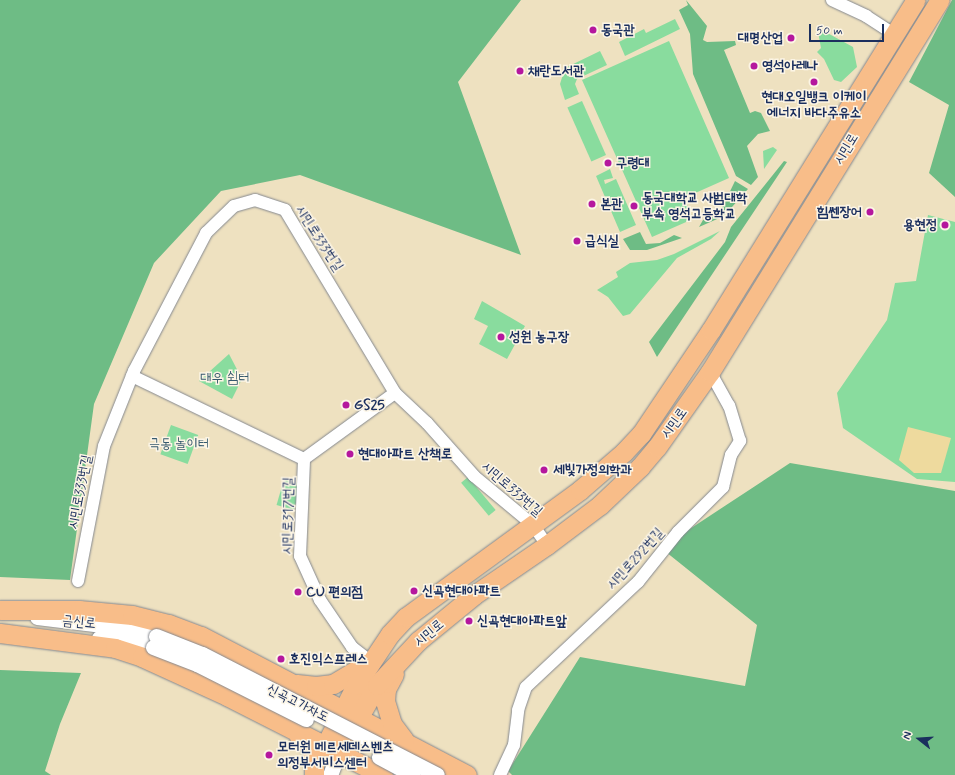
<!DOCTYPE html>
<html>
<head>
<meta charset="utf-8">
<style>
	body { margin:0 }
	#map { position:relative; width:955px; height:775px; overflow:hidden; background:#eee1c0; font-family:Mynerve,"Poor Story",sans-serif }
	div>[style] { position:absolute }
	.green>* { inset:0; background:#89dc9e; transform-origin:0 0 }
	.forest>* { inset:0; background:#6ebc85 }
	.sand>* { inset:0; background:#eeda9e }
	.roads { filter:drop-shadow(0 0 1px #84888f) drop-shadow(0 0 1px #84888f) }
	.minor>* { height:12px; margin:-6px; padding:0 6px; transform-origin:6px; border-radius:6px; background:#fff }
	.tertiary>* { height:15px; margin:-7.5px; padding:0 7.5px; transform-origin:7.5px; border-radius:7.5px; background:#fff }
	.primary>* { height:19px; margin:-9.5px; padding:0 9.5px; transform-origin:9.5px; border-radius:9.5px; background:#f8bd89 }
	.bridges { filter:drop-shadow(0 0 1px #84888f) drop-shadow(0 0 1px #84888f) }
	.tertiary-bridge>* { height:15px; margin:-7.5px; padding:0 7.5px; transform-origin:7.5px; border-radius:7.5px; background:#fff }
	.dots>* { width:11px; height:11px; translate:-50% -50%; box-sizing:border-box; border:2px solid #fcf5e5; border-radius:50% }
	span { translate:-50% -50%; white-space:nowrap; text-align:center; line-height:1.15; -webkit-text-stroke:3px #fcf5e5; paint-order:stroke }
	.poi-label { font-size:14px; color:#1b2f5e; font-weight:700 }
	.left { translate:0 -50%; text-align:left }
	.right { translate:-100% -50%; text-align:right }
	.street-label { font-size:14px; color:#1b2f5e }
	.park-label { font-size:14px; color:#365a6e }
	.north { position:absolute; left:899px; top:719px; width:40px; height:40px; -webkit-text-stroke:3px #fcf5e5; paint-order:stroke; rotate:287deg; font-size:11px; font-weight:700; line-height:16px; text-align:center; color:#1b2f5e }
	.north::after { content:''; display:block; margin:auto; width:14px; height:18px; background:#1b2f5e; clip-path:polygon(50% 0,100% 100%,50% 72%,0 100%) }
	.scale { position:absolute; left:809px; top:24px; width:75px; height:18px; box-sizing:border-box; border:2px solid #1b2f5e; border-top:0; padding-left:5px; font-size:12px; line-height:14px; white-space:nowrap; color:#1b2f5e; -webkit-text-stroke:3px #fcf5e5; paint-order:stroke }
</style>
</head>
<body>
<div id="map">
	<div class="green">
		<i style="clip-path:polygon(675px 19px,680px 29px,625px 56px,619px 42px,644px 29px,646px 33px)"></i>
		<i style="clip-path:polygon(820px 29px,853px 47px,857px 67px,841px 82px,834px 80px,824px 59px,817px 52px,821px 48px,818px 32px)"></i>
		<i style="clip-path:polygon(669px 41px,729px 178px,684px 198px,693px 219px,652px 237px,582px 80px)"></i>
		<i style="clip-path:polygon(600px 51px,607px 65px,577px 79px,575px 84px,579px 94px,565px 100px,560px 84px,565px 68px)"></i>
		<i style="left:582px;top:101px;width:59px;height:16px;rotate:66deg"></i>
		<i style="clip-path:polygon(773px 147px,777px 150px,764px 169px,763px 151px)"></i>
		<i style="clip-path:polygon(610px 169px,613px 178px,604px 180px,605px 184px,616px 179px,636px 225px,620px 232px,596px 176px)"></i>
		<i style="clip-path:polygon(928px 215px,955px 222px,955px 482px,917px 479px,843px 428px,837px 393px,887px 320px,895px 283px,916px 281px)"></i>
		<i style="clip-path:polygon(720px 231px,711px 239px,677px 258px,630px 314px,623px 316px,608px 297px,597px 290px,618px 277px,616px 272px,630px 263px,657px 260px,674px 254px)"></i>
		<i style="clip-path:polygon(482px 301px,525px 326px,507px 359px,479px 344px,488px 326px,474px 319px)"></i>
		<i style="clip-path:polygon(229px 354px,242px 379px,232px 399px,199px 381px)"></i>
		<i style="left:171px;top:425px;width:29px;height:31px;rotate:20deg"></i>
		<i style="left:468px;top:477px;width:43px;height:9px;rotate:50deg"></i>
		<i style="left:284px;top:479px;width:18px;height:27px;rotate:16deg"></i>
	</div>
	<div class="forest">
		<i style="clip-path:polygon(0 0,521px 0,458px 82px,521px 255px,300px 175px,221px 191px,154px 263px,94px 404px,70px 580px,0 577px)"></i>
		<i style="clip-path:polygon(686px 0,707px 26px,703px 40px,707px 42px,735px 41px,736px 45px,724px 50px,750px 113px,755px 111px,761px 113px,770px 131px,758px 134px,747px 146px,758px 177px,751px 185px,736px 176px,693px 74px,690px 34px,679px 10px,688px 5px)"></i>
		<i style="clip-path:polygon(952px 0,955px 0,955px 197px,929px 173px,949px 105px,909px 82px)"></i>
		<i style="clip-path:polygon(784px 161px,787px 162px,657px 357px,649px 342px,725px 242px,731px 227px)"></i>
		<i style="clip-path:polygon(735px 181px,748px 189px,724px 216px,699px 227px,703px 220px,721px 210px)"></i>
		<i style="clip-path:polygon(640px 232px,646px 244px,660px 243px,674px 235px,682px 238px,647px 250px,630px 250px,623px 239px)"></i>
		<i style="clip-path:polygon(790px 463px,955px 491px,955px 775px,512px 775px,508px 771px,580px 657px,745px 686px,757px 625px,661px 548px)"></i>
		<i style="clip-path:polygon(0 670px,81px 673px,60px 724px,45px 771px,51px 775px,0 775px)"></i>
	</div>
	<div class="sand">
		<i style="clip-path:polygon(908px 427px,951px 438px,941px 473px,914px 473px,899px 460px)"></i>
	</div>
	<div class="roads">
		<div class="minor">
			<i style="left:832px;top:0;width:38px;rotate:25deg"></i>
			<i style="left:866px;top:16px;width:33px;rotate:33deg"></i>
			<i style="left:132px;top:376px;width:191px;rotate:25.8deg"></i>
			<i style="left:78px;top:581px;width:137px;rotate:-79.1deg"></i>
			<i style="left:104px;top:446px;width:81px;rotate:-68.2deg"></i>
			<i style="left:134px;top:371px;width:156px;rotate:-62.4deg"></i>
			<i style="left:206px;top:233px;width:39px;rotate:-44deg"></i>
			<i style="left:234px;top:206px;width:22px;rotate:-16deg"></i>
			<i style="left:255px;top:200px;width:32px;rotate:18deg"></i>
			<i style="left:285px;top:210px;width:214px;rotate:59deg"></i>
			<i style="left:395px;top:393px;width:44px;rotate:43.2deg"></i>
			<i style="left:427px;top:423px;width:71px;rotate:48.4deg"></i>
			<i style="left:474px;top:476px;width:77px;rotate:39.7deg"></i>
			<i style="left:533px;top:525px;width:24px;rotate:55deg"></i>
			<i style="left:371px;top:662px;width:24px;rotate:-142deg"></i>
			<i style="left:352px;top:647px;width:57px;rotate:-124.2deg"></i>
			<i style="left:320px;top:600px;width:48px;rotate:-114.4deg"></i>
			<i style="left:300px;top:556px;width:97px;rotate:-87.6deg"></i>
			<i style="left:304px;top:459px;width:112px;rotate:-36deg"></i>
			<i style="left:500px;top:775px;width:33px;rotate:-65deg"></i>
			<i style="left:514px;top:745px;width:35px;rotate:-83deg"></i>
			<i style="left:518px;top:710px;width:24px;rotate:-71deg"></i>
			<i style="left:526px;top:687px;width:154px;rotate:-43.2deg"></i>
			<i style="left:638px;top:582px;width:64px;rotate:-51.3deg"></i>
			<i style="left:678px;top:532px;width:64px;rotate:-45deg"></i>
			<i style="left:723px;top:487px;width:33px;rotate:-76deg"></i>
			<i style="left:731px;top:455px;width:17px;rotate:-57deg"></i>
			<i style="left:740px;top:441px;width:37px;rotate:-107deg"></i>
			<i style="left:729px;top:406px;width:39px;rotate:-119deg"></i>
		</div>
		<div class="tertiary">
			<i style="left:37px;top:617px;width:74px;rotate:7deg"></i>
			<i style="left:110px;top:626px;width:47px;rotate:12.3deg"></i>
			<i style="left:99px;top:638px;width:28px;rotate:4deg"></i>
			<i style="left:127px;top:640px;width:27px;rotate:15deg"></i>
			<i style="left:330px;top:775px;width:25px;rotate:-69deg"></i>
		</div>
		<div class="primary">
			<i style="left:0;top:610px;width:79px"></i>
			<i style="left:79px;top:610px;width:53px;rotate:5.4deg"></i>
			<i style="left:132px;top:615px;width:38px;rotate:14deg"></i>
			<i style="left:169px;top:624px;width:34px;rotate:21deg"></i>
			<i style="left:201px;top:636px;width:300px;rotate:27.6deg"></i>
			<i style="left:0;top:633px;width:116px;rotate:7.4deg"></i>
			<i style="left:115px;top:648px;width:28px;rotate:18deg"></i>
			<i style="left:142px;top:657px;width:94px;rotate:24.6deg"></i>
			<i style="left:227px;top:696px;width:175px;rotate:26.9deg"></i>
			<i style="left:394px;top:674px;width:17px;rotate:118deg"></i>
			<i style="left:386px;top:689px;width:12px;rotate:95deg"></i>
			<i style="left:385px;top:701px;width:24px;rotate:73deg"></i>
			<i style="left:392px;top:724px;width:20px;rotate:53deg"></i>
			<i style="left:297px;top:684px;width:19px;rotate:6deg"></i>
			<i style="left:316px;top:686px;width:17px;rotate:-7deg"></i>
			<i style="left:333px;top:684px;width:39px;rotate:-31deg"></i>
			<i style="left:299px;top:737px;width:10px;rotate:37deg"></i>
			<i style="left:307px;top:743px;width:14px;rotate:60deg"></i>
			<i style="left:314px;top:755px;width:20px;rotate:90deg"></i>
			<i style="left:325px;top:746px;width:68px;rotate:-63.1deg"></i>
			<i style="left:356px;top:685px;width:61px;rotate:-56.3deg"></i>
			<i style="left:390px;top:634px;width:23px;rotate:-47deg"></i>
			<i style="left:406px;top:617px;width:215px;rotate:-36.1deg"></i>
			<i style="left:580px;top:490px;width:58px;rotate:-40.8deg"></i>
			<i style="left:624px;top:452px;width:25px;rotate:-47deg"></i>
			<i style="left:641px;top:434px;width:125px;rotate:-56.1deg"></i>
			<i style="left:711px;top:330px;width:388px;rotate:-58.2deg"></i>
			<i style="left:339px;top:752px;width:77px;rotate:-60.4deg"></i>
			<i style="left:377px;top:685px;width:60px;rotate:-47deg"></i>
			<i style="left:418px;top:641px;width:72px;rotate:-39.4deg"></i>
			<i style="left:474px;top:595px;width:88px;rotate:-34.4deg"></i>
			<i style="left:547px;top:545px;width:66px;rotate:-37deg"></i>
			<i style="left:600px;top:505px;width:55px;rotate:-43.5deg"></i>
			<i style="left:640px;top:467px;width:26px;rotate:-50deg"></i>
			<i style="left:657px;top:447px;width:92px;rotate:-54.8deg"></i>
			<i style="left:710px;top:372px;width:437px;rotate:-58.3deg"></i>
		</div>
	</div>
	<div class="bridges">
		<div class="tertiary-bridge">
			<i style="left:156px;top:636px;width:49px;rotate:21.4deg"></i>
			<i style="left:202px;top:654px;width:264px;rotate:27.2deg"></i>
			<i style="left:153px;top:647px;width:47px;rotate:21.1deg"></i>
			<i style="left:197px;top:664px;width:122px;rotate:26.8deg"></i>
			<i style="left:379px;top:757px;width:38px;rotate:28deg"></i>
		</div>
	</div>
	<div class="dots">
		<i style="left:593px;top:30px;background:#b5179e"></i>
		<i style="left:791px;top:38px;background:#b5179e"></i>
		<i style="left:754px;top:66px;background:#b5179e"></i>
		<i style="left:520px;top:71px;background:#b5179e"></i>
		<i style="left:814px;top:82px;background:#b5179e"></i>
		<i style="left:608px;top:163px;background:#b5179e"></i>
		<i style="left:592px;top:204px;background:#b5179e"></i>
		<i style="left:634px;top:206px;background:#b5179e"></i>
		<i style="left:870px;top:212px;background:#b5179e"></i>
		<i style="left:945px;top:225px;background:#b5179e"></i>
		<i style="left:577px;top:241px;background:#b5179e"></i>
		<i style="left:501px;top:337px;background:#b5179e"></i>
		<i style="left:346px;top:405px;background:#b5179e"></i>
		<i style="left:350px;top:454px;background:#b5179e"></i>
		<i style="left:544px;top:470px;background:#b5179e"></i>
		<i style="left:414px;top:591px;background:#b5179e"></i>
		<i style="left:298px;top:592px;background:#b5179e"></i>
		<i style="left:469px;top:621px;background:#b5179e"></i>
		<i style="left:281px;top:659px;background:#b5179e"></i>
		<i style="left:269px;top:755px;background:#b5179e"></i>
	</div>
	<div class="poi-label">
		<span class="left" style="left:601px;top:30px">동국관</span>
		<span class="right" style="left:783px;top:38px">대명산업</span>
		<span class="left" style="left:762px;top:66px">영석아레나</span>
		<span class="left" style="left:528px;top:71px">채란도서관</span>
		<span style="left:814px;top:105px">현대오일뱅크 이케이<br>에너지 바다주유소</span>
		<span class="left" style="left:616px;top:163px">구령대</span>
		<span class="left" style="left:642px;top:206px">동국대학교 사범대학<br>부속 영석고등학교</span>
		<span class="left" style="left:600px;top:204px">본관</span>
		<span class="right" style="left:862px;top:212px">힘쎈장어</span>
		<span class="right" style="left:937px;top:225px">용현정</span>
		<span class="left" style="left:585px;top:241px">급식실</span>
		<span class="left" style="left:509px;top:337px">성원 농구장</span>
		<span class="left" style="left:354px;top:405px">GS25</span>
		<span class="left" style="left:358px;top:454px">현대아파트 산책로</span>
		<span class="left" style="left:553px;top:470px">세빛가정의학과</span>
		<span class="left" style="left:422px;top:591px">신곡현대아파트</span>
		<span class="left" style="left:306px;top:592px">CU 편의점</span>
		<span class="left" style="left:477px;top:621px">신곡현대아파트앞</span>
		<span class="left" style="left:289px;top:659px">호진익스프레스</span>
		<span class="left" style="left:277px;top:755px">모터원 메르세데스벤츠<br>의정부서비스센터</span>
	</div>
	<div class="street-label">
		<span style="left:846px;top:149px;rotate:-59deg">시민로</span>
		<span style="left:319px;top:238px;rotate:57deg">시민로333번길</span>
		<span style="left:674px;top:423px;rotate:-54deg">시민로</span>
		<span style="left:512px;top:489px;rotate:41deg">시민로333번길</span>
		<span style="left:80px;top:492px;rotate:-79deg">시민로333번길</span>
		<span style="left:288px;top:516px;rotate:-89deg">시민로317번길</span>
		<span style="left:635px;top:559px;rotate:-48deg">시민로292번길</span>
		<span style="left:79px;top:622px;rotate:6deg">금신로</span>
		<span style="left:429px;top:633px;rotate:-40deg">시민로</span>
		<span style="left:298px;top:703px;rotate:27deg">신곡고가차도</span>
	</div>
	<div class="park-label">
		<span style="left:225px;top:378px">대우 쉼터</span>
		<span style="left:179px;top:444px">극동 놀이터</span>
	</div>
	<div class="north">N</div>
	<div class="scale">50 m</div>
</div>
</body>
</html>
